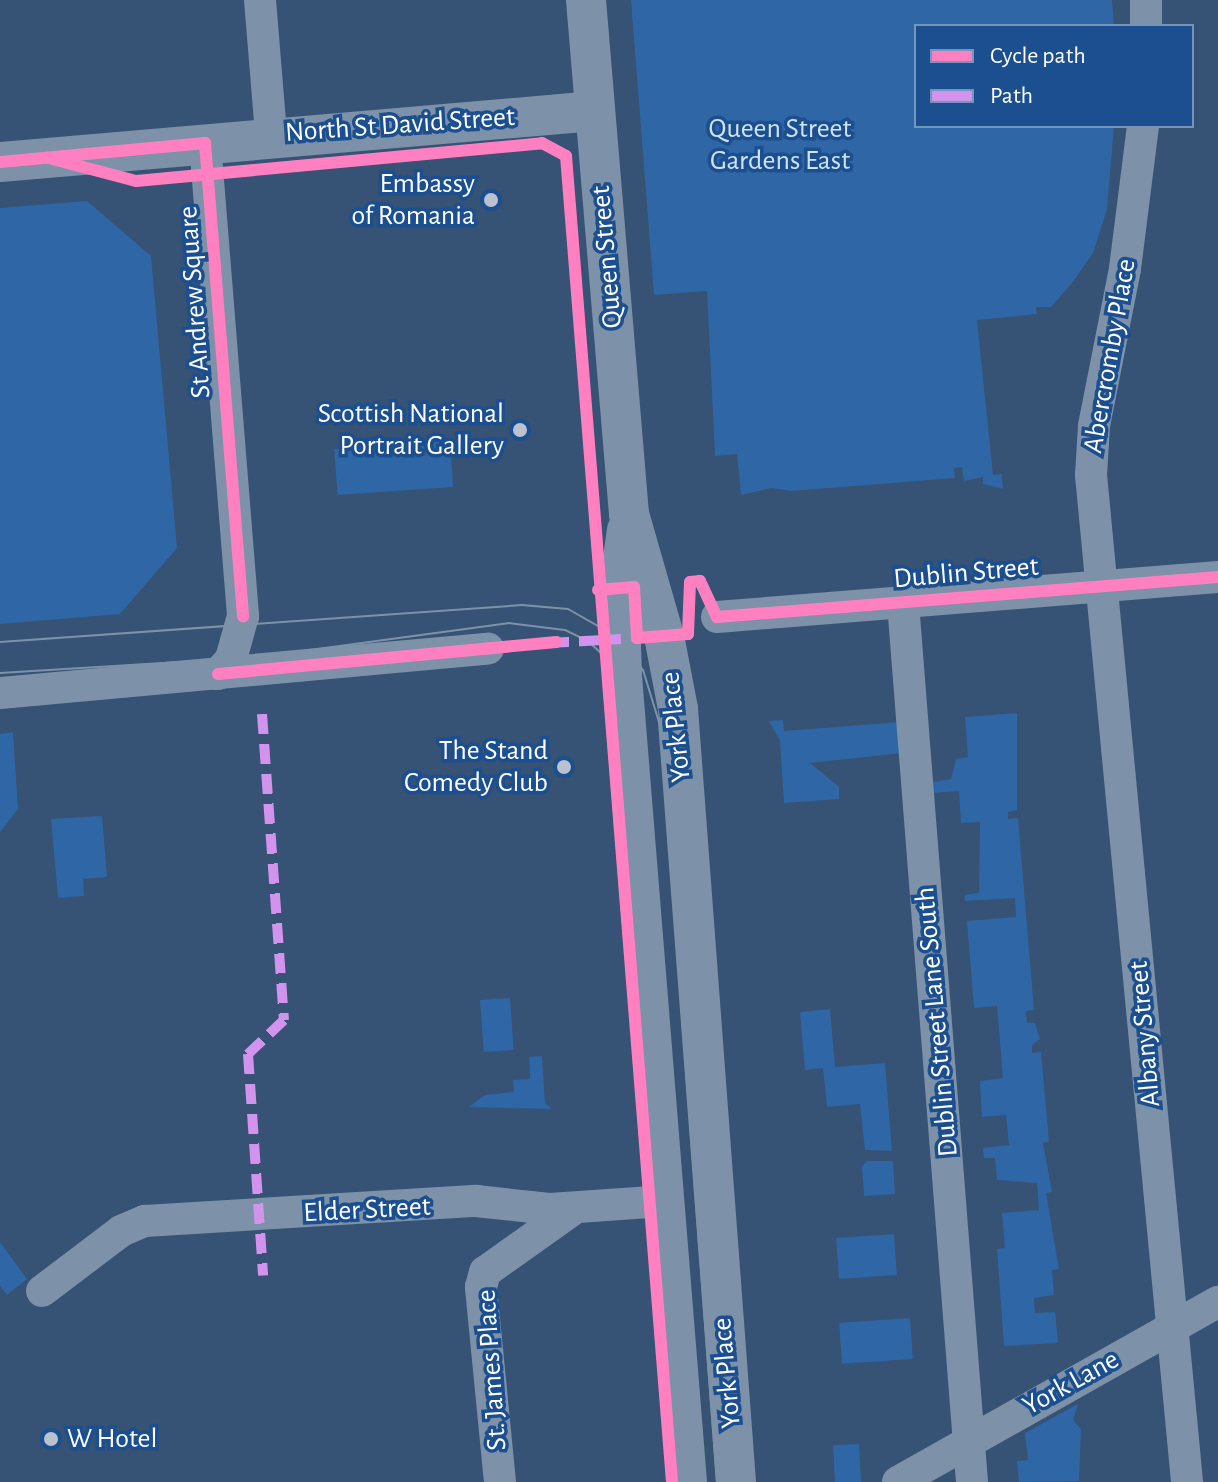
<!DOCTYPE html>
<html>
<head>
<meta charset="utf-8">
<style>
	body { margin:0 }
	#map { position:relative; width:1218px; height:1482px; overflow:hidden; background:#365274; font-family:"Alegreya Sans",sans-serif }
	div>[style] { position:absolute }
	.green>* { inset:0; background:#2f66a5; transform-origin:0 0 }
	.minor>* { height:32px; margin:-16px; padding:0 16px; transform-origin:16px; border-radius:16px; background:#7d92a8 }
	.tertiary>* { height:40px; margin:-20px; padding:0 20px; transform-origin:20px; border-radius:20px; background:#7d92a8 }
	.tram>* { height:2px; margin:-1px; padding:0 1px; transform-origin:1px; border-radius:1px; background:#7e92a7 }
	.quiet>* { height:10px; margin-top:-5px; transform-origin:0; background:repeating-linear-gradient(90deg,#d193ec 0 20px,transparent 0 30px) }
	.cycleway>* { height:12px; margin:-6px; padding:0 6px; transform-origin:6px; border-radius:6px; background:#ff80c0 }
	.dots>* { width:22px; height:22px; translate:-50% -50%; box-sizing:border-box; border:4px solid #1b4f8f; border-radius:50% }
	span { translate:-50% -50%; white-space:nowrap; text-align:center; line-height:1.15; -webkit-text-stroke:7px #1b4f8f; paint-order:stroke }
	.street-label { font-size:28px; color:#fff }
	.park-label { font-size:28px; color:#cfe3fa }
	.poi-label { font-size:28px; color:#fff }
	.right { translate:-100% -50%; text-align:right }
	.left { translate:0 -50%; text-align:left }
	.legend { position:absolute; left:914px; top:24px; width:280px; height:104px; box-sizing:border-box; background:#1b4f8f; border:2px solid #7695bc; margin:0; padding:10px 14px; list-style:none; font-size:24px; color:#fff }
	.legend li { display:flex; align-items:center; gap:16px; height:40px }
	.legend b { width:40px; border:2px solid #7695bc }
</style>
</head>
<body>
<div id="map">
	<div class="green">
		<i style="clip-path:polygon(631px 0,1112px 0,1114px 26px,916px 26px,916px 126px,1114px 126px,1107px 209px,1093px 253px,1072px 283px,1051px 307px,1036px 307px,1037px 314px,977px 320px,993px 475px,1002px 474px,1003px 489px,983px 484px,983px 477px,964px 481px,962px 467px,954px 468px,955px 478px,791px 491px,771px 488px,741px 495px,737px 454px,715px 456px,707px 291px,654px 295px)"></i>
		<i style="clip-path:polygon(87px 201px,151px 256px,177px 548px,120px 614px,0 624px,0 208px)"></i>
		<i style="left:450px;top:441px;width:46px;height:116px;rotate:86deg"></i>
		<i style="clip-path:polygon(1017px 713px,1017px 810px,1008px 812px,1008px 819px,1018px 818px,1034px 1010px,1026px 1011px,1027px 1023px,1035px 1023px,1040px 1039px,1032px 1045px,1032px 1053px,1041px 1052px,1049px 1142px,1043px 1143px,1052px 1192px,1046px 1193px,1059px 1269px,1052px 1270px,1054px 1295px,1034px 1298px,1035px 1313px,1055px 1312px,1058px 1343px,1004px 1346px,997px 1249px,1005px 1248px,1002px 1213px,1039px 1210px,1037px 1183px,997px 1180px,995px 1158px,984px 1158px,983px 1148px,1009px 1145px,1006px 1115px,982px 1117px,980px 1081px,1003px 1078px,997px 1006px,974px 1008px,967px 921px,1016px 917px,1015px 898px,965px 901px,965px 895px,979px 893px,980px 822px,961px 823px,959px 791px,933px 793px,932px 782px,951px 779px,956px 759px,968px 757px,965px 717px)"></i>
		<i style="clip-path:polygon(783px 720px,784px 731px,900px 722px,902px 753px,810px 763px,839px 787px,839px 799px,784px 803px,780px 741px,769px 721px)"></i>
		<i style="clip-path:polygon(13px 732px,18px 809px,0 832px,0 734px)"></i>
		<i style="clip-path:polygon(102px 816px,107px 877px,83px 879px,84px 896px,58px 898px,51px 819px)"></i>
		<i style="left:510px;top:998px;width:52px;height:30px;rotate:86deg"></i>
		<i style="clip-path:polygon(830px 1009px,835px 1067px,885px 1063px,892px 1151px,865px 1150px,860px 1104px,827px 1107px,823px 1068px,805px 1070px,800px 1012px)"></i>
		<i style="clip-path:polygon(542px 1056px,545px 1103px,552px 1109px,469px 1107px,485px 1095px,514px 1092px,513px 1080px,530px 1079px,529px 1057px)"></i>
		<i style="clip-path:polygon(867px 1161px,893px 1161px,895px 1194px,864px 1196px,862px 1166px)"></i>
		<i style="left:894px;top:1234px;width:41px;height:58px;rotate:86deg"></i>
		<i style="clip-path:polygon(0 1242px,27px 1279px,7px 1295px,0 1286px)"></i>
		<i style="left:910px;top:1318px;width:41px;height:71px;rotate:86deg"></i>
		<i style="clip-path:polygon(1078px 1404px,1073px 1420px,1081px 1429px,1079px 1481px,1019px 1482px,1017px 1461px,1028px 1460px,1025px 1433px)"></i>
		<i style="left:859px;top:1444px;width:38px;height:26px;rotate:87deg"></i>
	</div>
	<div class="minor">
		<i style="left:260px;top:0;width:135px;rotate:85.3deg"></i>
		<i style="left:1146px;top:0;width:26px;rotate:90deg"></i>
		<i style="left:1143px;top:126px;width:144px;rotate:97.2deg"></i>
		<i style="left:1125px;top:269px;width:160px;rotate:101.2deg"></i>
		<i style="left:1094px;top:426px;width:49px;rotate:93.5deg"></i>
		<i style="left:1091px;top:475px;width:1012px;rotate:84.55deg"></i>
		<i style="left:205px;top:143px;width:475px;rotate:85.4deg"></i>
		<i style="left:243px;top:616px;width:45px;rotate:105.6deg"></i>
		<i style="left:231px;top:659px;width:20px;rotate:131deg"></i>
		<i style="left:903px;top:603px;width:882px;rotate:85.51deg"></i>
		<i style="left:717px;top:617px;width:503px;rotate:-4.56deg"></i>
		<i style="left:0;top:693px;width:490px;rotate:-5.2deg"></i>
		<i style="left:42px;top:1291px;width:99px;rotate:-37.2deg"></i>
		<i style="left:121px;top:1231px;width:26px;rotate:-23deg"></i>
		<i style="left:145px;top:1221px;width:332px;rotate:-3.5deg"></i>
		<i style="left:476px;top:1201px;width:74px;rotate:6.2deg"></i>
		<i style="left:550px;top:1209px;width:113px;rotate:-4deg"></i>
		<i style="left:500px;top:1482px;width:196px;rotate:-95.6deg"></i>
		<i style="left:481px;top:1287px;width:16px;rotate:-75deg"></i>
		<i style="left:485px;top:1272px;width:110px;rotate:-35.4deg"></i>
		<i style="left:898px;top:1482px;width:367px;rotate:-29.4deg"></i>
	</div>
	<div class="tertiary">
		<i style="left:586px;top:0;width:516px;rotate:85.22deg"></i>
		<i style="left:629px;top:514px;width:127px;rotate:74deg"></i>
		<i style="left:664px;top:636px;width:74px;rotate:79.1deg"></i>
		<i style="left:678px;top:709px;width:775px;rotate:85.71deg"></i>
		<i style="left:0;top:162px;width:597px;rotate:-4.9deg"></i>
		<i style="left:627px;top:530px;width:59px;rotate:97.9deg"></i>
		<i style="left:619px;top:588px;width:88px;rotate:88deg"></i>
		<i style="left:622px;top:676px;width:809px;rotate:85.39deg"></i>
	</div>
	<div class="tram">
		<i style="left:0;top:642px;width:523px;rotate:-4.05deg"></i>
		<i style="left:522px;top:605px;width:46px;rotate:5deg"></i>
		<i style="left:568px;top:609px;width:61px;rotate:29.5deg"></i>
		<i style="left:621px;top:639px;width:38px;rotate:55deg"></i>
		<i style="left:643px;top:670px;width:54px;rotate:72.9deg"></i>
		<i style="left:659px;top:722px;width:762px;rotate:85.64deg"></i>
		<i style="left:0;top:673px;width:258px;rotate:-3.5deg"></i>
		<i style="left:258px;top:657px;width:252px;rotate:-7.7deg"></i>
		<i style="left:508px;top:623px;width:57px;rotate:7deg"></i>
		<i style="left:565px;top:630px;width:25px;rotate:26deg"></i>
		<i style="left:588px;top:641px;width:34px;rotate:43deg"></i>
		<i style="left:613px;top:664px;width:50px;rotate:58.8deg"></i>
		<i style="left:639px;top:707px;width:38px;rotate:81deg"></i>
		<i style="left:645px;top:745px;width:739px;rotate:85.65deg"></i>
	</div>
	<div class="quiet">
		<i style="left:549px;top:643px;width:72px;rotate:-3.2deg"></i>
		<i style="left:262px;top:714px;width:307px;rotate:85.9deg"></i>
		<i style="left:284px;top:1020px;width:50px;rotate:136.6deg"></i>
		<i style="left:248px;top:1054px;width:222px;rotate:86.1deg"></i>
	</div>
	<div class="cycleway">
		<i style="left:205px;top:143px;width:475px;rotate:85.4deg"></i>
		<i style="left:49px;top:158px;width:90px;rotate:14.8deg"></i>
		<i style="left:136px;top:181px;width:408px;rotate:-5.3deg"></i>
		<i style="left:542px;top:143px;width:27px;rotate:28deg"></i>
		<i style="left:566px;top:156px;width:1330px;rotate:85.43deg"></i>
		<i style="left:0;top:162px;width:206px;rotate:-5.3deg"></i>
		<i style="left:598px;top:590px;width:36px;rotate:-5deg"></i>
		<i style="left:634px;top:587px;width:51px;rotate:86.6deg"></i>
		<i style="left:637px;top:638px;width:51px;rotate:-4.5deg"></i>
		<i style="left:688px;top:634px;width:52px;rotate:-87.8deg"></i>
		<i style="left:690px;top:582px;width:10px;rotate:-6deg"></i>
		<i style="left:700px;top:581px;width:40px;rotate:65deg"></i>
		<i style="left:717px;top:617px;width:503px;rotate:-4.56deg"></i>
		<i style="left:218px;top:674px;width:340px;rotate:-5.4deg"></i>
	</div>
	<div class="dots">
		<i style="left:491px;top:200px;background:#b9c2ce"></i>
		<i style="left:520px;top:430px;background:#b9c2ce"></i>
		<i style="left:564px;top:767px;background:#b9c2ce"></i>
		<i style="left:51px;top:1439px;background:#b9c2ce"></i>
	</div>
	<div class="street-label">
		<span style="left:400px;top:125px;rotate:-4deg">North St David Street</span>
		<span style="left:607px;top:257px;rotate:-95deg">Queen Street</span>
		<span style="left:195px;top:302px;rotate:-94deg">St Andrew Square</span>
		<span style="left:1110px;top:356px;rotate:-80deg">Abercromby Place</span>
		<span style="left:966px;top:573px;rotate:-5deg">Dublin Street</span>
		<span style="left:676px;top:727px;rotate:-96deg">York Place</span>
		<span style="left:937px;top:1022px;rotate:-95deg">Dublin Street Lane South</span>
		<span style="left:1145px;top:1034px;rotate:-95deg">Albany Street</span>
		<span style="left:367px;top:1210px;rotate:-3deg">Elder Street</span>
		<span style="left:492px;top:1370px;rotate:-94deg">St. James Place</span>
		<span style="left:727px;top:1373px;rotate:-95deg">York Place</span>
		<span style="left:1071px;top:1383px;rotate:-29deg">York Lane</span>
	</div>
	<div class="park-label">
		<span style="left:780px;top:145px">Queen Street<br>Gardens East</span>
	</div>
	<div class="poi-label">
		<span class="right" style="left:475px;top:200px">Embassy<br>of Romania</span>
		<span class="right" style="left:504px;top:430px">Scottish National<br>Portrait Gallery</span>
		<span class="right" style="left:548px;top:767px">The Stand<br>Comedy Club</span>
		<span class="left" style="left:67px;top:1439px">W Hotel</span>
	</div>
	<ul class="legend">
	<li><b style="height:10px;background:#ff80c0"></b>Cycle path</li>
	<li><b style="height:10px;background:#d193ec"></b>Path</li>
	</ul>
</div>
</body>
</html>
